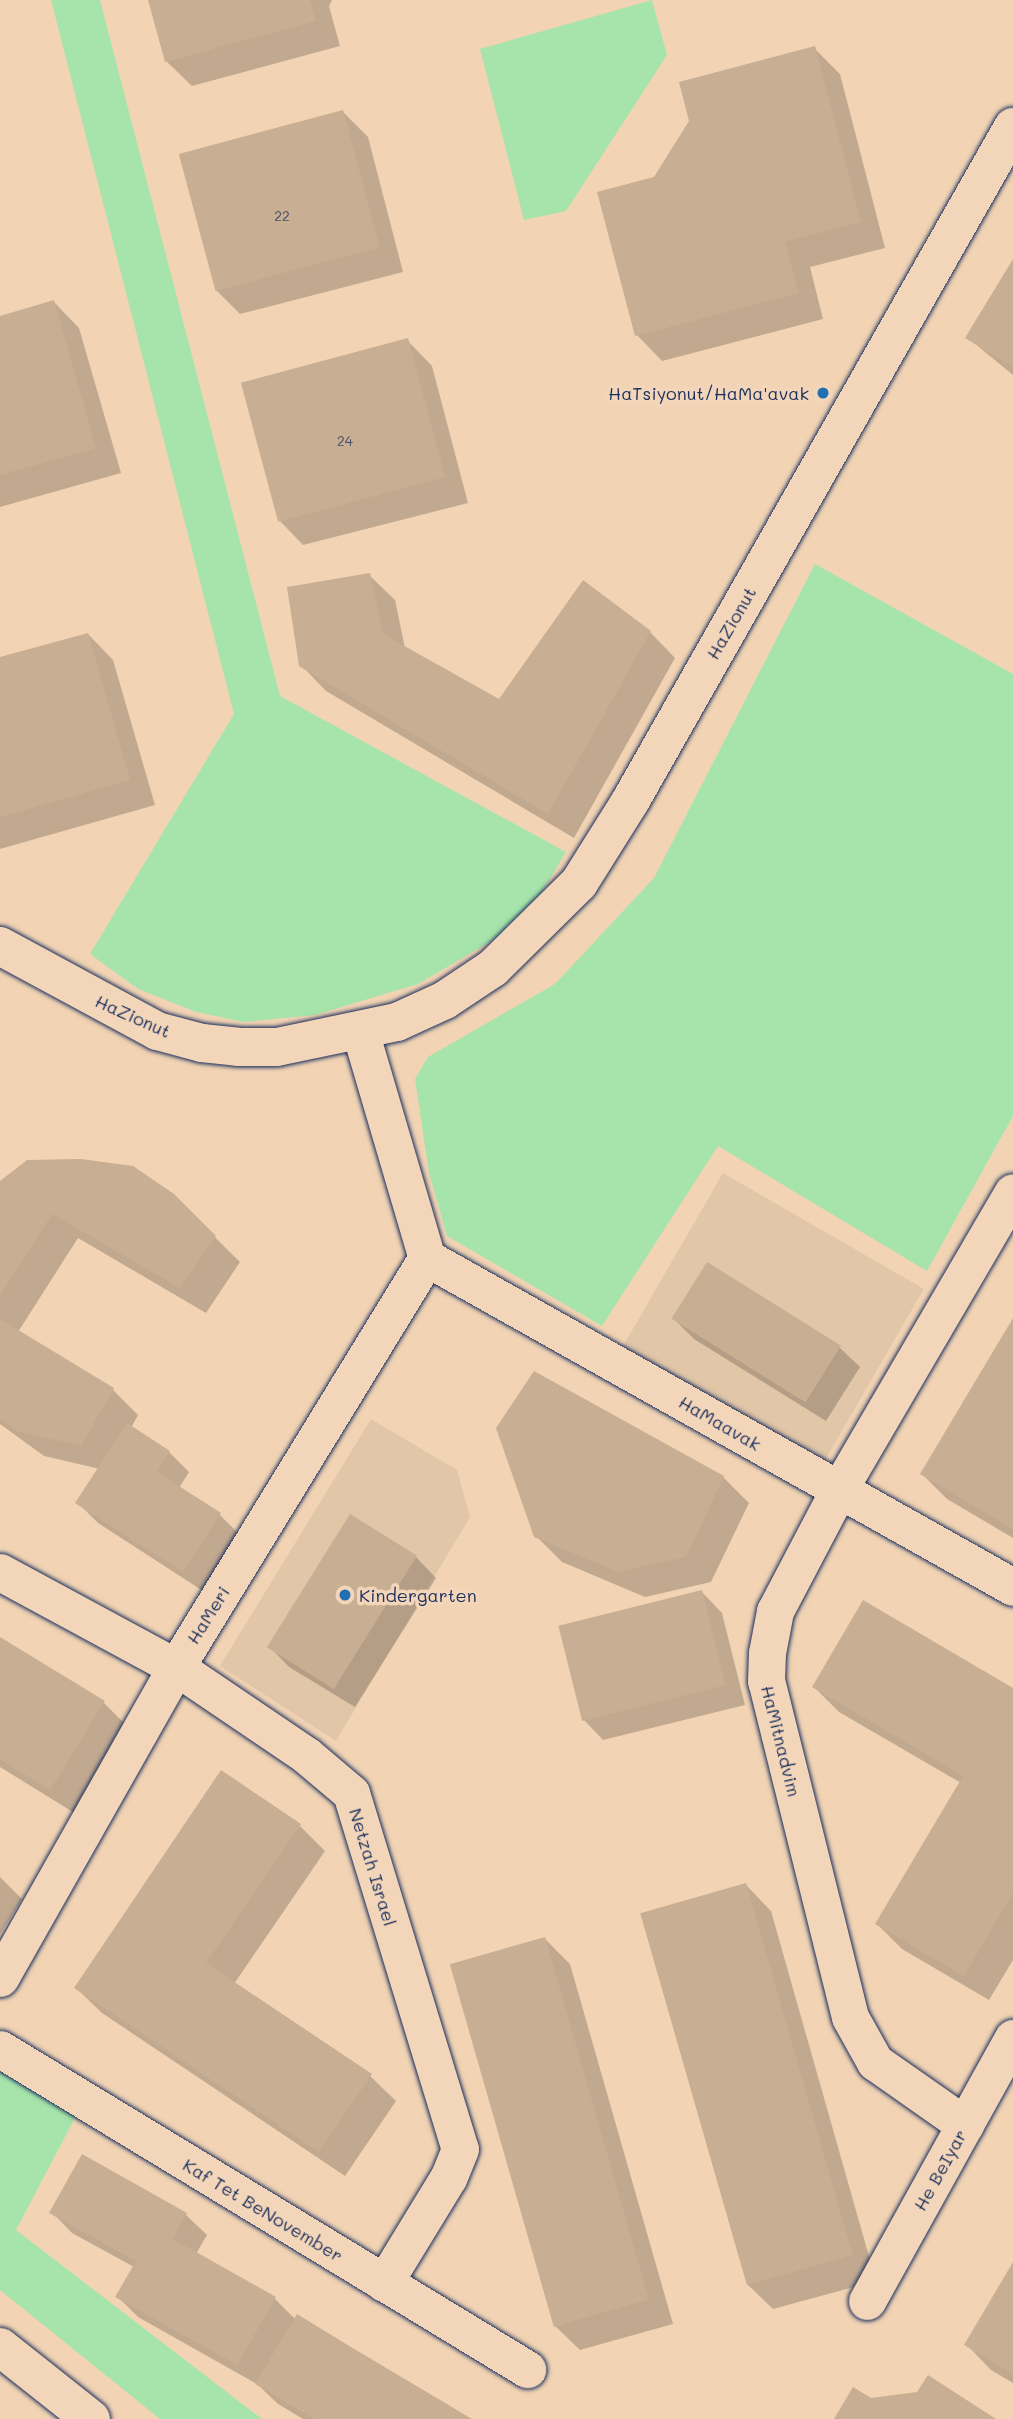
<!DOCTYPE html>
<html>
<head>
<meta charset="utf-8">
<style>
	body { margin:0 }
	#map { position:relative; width:1013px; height:2419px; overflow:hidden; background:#f2d4b4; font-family:Mali,sans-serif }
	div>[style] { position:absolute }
	.built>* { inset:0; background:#e1c6a8; transform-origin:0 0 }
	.green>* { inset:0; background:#a7e4ab }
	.shadow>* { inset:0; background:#0003 }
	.building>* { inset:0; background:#c8ae92; transform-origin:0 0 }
	.roads { filter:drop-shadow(0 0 2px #1b2f5e) drop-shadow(0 0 2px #1b2f5e) }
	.street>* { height:37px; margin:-18.5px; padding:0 18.5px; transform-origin:18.5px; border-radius:18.5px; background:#f3d6b9 }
	.secondary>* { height:38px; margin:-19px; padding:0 19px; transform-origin:19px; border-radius:19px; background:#f3d6b9 }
	.dots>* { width:19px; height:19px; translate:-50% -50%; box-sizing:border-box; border:4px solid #f3d6b9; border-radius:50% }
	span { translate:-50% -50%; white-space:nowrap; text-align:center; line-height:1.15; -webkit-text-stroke:7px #f3d6b9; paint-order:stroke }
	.number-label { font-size:14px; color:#464f6b }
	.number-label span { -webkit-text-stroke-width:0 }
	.poi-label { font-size:18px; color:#1b2f5e }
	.right { translate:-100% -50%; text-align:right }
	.left { translate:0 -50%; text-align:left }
	.street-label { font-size:18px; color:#1b2f5e }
</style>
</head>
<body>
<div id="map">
	<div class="built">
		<i style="left:723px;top:1173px;width:232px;height:201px;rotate:30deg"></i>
		<i style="clip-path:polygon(371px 1419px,457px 1470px,470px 1517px,336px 1741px,220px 1666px)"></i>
	</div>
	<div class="green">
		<i style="clip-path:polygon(51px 0,100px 0,280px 696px,566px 852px,524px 922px,418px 984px,315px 1015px,244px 1022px,196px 1012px,138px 989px,90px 954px,234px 714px)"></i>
		<i style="clip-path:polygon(652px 0,667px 55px,566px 211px,524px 220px,480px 49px)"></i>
		<i style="clip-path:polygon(815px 564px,1013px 674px,1013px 1116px,927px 1271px,718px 1146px,602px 1326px,447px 1236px,429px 1173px,415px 1079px,428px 1057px,555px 984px,654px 878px)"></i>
		<i style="clip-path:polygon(0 2066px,77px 2114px,16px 2230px,262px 2419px,160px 2419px,0 2290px)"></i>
	</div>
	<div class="shadow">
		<i style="clip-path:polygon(150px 0,332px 0,329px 6px,340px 46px,192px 86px,166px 61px)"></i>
		<i style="clip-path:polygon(814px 48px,840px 74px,885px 248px,810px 267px,823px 319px,662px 361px,637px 335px,655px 178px)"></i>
		<i style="clip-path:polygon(343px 112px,368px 137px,403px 272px,240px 314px,215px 289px)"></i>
		<i style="clip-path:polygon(1013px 263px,1013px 375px,968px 338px)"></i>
		<i style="clip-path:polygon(54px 302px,79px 328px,121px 473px,0 507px,0 317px)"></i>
		<i style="clip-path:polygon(407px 340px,432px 366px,468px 503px,303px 545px,278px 519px)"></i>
		<i style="clip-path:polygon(369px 575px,395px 600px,405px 648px,500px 701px,650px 632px,675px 658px,574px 838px,326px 691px,301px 665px)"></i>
		<i style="clip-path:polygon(88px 634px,113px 660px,155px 805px,0 849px,0 659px)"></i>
		<i style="clip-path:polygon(0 1183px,172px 1195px,240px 1262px,206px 1313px,78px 1238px,18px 1332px,113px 1390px,138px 1415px,131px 1428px,169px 1452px,189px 1472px,179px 1488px,220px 1515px,240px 1535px,203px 1591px,98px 1523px,77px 1502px,100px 1469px,44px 1456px,0 1424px)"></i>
		<i style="clip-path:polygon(674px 1319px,839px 1347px,860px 1367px,826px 1421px,694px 1339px)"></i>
		<i style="clip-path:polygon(1013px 1321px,1013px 1538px,947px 1499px,922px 1474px)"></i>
		<i style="clip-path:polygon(723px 1477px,749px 1503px,711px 1582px,645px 1597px,562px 1562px,536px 1536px)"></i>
		<i style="clip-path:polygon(416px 1557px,436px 1578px,355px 1707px,289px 1667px,269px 1646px)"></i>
		<i style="clip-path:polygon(702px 1592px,722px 1613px,745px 1705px,603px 1740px,583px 1719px)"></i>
		<i style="clip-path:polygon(0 1639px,104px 1703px,129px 1728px,76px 1814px,0 1767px)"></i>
		<i style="clip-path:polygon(814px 1687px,1013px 1690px,1013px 1960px,989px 2000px,902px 1949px,877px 1924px,961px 1783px,839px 1712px)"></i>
		<i style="clip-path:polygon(300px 1826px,325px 1851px,234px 1984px,370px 2076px,396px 2101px,345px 2176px,102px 2013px,76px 1988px)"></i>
		<i style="clip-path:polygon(0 1877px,22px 1899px,0 1934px)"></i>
		<i style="clip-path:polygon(746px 1885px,771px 1911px,876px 2281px,773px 2309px,747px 2284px)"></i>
		<i style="clip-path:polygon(545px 1939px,570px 1964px,673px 2324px,580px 2350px,554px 2325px)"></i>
		<i style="clip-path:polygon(83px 2157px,186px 2215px,207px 2235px,196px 2254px,274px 2298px,296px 2320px,468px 2419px,303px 2419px,278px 2404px,257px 2384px,138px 2317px,118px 2297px,134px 2267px,72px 2233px,52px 2212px)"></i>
		<i style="clip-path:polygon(1013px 2265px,1013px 2383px,991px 2370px,966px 2344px)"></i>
	</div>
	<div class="building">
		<i style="clip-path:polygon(148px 0,310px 0,316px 21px,165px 62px)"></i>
		<i style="clip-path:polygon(815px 46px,861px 222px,785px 242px,799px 293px,635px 336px,597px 192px,654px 177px,689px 121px,679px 82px)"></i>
		<i style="left:343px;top:110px;width:142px;height:170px;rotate:75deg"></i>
		<i style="clip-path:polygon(1013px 259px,1013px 367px,965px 338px)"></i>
		<i style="clip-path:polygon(54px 300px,96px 448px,0 475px,0 316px)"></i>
		<i style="left:408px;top:338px;width:144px;height:173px;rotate:75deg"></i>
		<i style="clip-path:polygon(370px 573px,383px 634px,499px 699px,583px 580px,651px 631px,548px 814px,299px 666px,287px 587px)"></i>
		<i style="clip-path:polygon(88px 633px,130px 780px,0 817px,0 657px)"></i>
		<i style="clip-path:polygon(81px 1159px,133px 1166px,174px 1194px,216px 1236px,180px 1288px,52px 1214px,0 1296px,0 1181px,27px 1160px)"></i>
		<i style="left:707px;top:1262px;width:158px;height:67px;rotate:32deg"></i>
		<i style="clip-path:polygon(1013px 1318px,1013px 1529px,920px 1474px)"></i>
		<i style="clip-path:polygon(0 1319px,114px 1388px,81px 1446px,17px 1431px,0 1419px)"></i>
		<i style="clip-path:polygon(534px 1371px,724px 1476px,686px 1557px,618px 1572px,534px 1537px,496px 1428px)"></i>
		<i style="clip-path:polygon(127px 1423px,170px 1451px,157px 1472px,221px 1513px,183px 1572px,75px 1503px)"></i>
		<i style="left:350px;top:1514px;width:79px;height:157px;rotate:32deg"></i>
		<i style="left:702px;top:1590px;width:98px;height:148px;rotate:76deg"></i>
		<i style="clip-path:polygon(863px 1600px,1013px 1688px,1013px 1893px,964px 1976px,875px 1924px,963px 1776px,812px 1687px)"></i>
		<i style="clip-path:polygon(0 1637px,105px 1701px,50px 1790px,0 1759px)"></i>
		<i style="clip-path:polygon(221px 1770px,301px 1824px,206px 1963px,372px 2074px,319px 2152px,74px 1988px)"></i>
		<i style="left:746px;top:1883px;width:387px;height:110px;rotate:74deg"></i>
		<i style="left:545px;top:1937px;width:377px;height:99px;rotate:74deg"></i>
		<i style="clip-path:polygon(82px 2154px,187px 2213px,173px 2239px,276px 2297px,237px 2365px,115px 2297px,136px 2261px,49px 2213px)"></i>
		<i style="clip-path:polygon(1013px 2262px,1013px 2374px,964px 2345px)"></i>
		<i style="clip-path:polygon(297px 2314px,351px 2347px,472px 2419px,314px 2419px,255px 2384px)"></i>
		<i style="clip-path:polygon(928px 2375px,996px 2419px,834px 2419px,853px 2387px,871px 2398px,917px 2392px)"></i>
	</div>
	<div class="roads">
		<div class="street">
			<i style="left:360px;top:1031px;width:237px;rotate:73.6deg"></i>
			<i style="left:427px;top:1258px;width:672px;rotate:29.31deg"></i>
			<i style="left:0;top:1572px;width:200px;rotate:28.4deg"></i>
			<i style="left:176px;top:1667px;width:157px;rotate:34.1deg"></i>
			<i style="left:306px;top:1755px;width:59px;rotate:40.2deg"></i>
			<i style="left:351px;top:1793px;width:372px;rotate:73deg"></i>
			<i style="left:460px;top:2149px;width:31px;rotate:112deg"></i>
			<i style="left:448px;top:2178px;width:123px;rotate:121.4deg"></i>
			<i style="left:0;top:1978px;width:357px;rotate:-60.5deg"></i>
			<i style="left:176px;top:1667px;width:480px;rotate:-58.5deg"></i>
			<i style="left:0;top:2049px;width:617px;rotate:31.27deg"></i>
			<i style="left:965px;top:2125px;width:110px;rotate:-145deg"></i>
			<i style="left:875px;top:2062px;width:51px;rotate:-119.1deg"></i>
			<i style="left:850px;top:2017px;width:346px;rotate:-104deg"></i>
			<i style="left:766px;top:1681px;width:28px;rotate:-88deg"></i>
			<i style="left:767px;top:1653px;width:43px;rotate:-79.2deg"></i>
			<i style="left:775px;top:1611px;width:136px;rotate:-62.3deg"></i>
			<i style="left:838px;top:1491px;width:346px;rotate:-59.7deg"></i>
			<i style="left:867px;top:2301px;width:301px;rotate:-61deg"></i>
		</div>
		<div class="secondary">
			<i style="left:0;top:946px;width:179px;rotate:28.4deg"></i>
			<i style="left:157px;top:1031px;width:47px;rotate:14.9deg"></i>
			<i style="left:202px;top:1043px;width:36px;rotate:6deg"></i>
			<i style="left:238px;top:1047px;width:39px"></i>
			<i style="left:277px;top:1047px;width:123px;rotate:-11.8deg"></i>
			<i style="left:397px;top:1022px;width:53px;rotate:-24.6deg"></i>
			<i style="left:445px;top:1000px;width:58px;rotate:-33.7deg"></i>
			<i style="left:493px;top:968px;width:121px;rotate:-44.7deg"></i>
			<i style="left:579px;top:883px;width:98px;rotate:-57.9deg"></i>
			<i style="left:631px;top:800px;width:774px;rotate:-60.42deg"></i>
			<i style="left:0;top:2347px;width:116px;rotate:38.4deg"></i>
		</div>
	</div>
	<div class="dots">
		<i style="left:823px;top:393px;background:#1f6fb2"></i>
		<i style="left:345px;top:1595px;background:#1f6fb2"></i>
	</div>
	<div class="number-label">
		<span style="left:282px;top:216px">22</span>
		<span style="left:345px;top:441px">24</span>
	</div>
	<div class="poi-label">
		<span class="right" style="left:809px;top:393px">HaTsiyonut/HaMa'avak</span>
		<span class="left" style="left:359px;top:1595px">Kindergarten</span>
	</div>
	<div class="street-label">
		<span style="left:731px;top:623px;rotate:-60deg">HaZionut</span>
		<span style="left:133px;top:1016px;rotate:24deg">HaZionut</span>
		<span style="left:720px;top:1423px;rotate:30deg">HaMaavak</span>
		<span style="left:208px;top:1615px;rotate:-58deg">HaMeri</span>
		<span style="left:781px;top:1741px;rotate:76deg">HaMitnadvim</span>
		<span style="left:373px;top:1867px;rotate:73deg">Netzah Israel</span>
		<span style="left:940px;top:2170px;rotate:-61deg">He BeIyar</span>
		<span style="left:263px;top:2210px;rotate:31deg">Kaf Tet BeNovember</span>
	</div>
</div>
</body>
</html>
